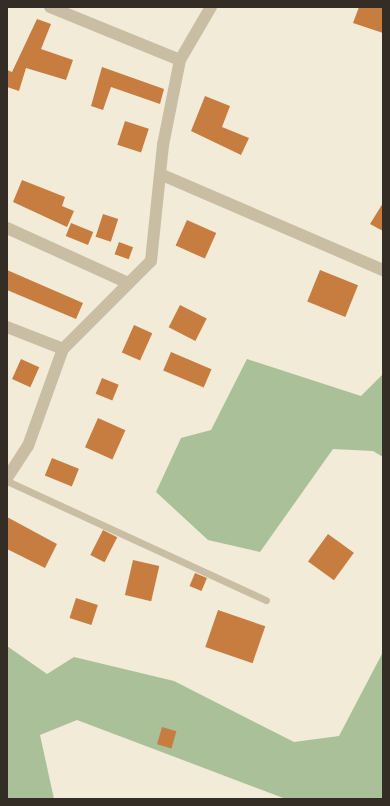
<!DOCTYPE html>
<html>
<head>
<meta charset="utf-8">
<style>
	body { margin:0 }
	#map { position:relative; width:390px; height:806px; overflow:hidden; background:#f1ebd8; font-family:Raleway,sans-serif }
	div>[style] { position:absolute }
	.green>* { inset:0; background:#aac098 }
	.building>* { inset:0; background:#c77d40; transform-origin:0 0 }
	.lane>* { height:7px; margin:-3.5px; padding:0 3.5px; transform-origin:3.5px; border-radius:3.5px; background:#c9bda4 }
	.street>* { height:12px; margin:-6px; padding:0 6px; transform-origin:6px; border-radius:6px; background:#c9bda4 }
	span { translate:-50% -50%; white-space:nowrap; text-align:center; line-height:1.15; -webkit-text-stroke:3px #f9f4e4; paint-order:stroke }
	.frame { position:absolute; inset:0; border:8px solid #342d26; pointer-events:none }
</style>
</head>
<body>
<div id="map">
	<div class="green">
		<i style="clip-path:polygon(247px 359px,361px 396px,383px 374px,383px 457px,373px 451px,333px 449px,260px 552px,208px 540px,156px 492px,181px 438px,211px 430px)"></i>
		<i style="clip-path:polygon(7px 646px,47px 674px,74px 657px,174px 681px,294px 742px,339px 736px,383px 652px,383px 799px,286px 799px,77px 720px,40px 735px,54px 799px,7px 799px)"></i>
	</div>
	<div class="building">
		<i style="clip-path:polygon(359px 7px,383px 7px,383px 33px,353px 23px)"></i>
		<i style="clip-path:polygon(37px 19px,51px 24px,41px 49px,73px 60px,66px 80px,26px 68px,19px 91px,7px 87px,7px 70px,12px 72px)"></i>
		<i style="clip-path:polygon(102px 67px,164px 89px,160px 104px,111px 87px,103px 110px,91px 106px)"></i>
		<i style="clip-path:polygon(205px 96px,230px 106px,222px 127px,249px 138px,241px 155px,191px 131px)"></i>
		<i style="left:125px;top:121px;width:25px;height:25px;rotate:18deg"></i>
		<i style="clip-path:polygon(22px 180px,65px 197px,62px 206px,74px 211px,67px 227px,13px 202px)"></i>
		<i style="clip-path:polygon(383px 203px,383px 231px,370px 224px)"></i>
		<i style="left:103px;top:214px;width:16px;height:24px;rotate:18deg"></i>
		<i style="left:187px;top:220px;width:32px;height:28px;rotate:24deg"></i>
		<i style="left:71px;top:223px;width:24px;height:14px;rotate:22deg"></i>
		<i style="left:119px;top:242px;width:15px;height:13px;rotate:20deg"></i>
		<i style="clip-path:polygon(7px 270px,83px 303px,76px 319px,7px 290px)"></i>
		<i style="left:320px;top:270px;width:41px;height:34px;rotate:22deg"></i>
		<i style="left:180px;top:305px;width:30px;height:25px;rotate:27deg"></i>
		<i style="left:134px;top:325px;width:20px;height:30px;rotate:24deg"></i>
		<i style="left:171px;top:352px;width:44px;height:20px;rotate:23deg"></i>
		<i style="left:21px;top:359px;width:20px;height:22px;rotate:24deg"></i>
		<i style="left:102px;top:378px;width:18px;height:17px;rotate:22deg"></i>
		<i style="left:98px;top:418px;width:30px;height:32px;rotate:24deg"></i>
		<i style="left:52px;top:458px;width:29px;height:19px;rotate:22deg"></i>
		<i style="clip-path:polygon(7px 517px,57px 544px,45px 568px,7px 549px)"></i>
		<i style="left:103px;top:530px;width:16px;height:28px;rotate:27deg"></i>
		<i style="left:328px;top:534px;width:32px;height:34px;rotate:36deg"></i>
		<i style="left:133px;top:560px;width:27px;height:36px;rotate:13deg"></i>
		<i style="left:195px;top:573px;width:13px;height:14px;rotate:23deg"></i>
		<i style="left:76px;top:598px;width:23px;height:21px;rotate:18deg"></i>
		<i style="left:218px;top:610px;width:50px;height:39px;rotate:19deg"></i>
		<i style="left:162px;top:727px;width:15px;height:18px;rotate:16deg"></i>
	</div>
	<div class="lane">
		<i style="left:7px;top:481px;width:285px;rotate:24.7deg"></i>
	</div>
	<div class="street">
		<i style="left:50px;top:7px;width:140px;rotate:22.2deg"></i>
		<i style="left:160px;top:174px;width:243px;rotate:23.3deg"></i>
		<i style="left:7px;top:228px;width:133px;rotate:24.4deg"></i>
		<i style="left:7px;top:327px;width:60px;rotate:21.4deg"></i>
		<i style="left:7px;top:478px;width:38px;rotate:-57deg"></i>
		<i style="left:28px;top:446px;width:103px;rotate:-70.2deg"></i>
		<i style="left:63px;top:349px;width:124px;rotate:-45deg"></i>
		<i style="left:151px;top:261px;width:117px;rotate:-84.1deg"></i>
		<i style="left:163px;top:145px;width:87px;rotate:-78.7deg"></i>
		<i style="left:180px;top:60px;width:61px;rotate:-59.7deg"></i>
	</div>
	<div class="frame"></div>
</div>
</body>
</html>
